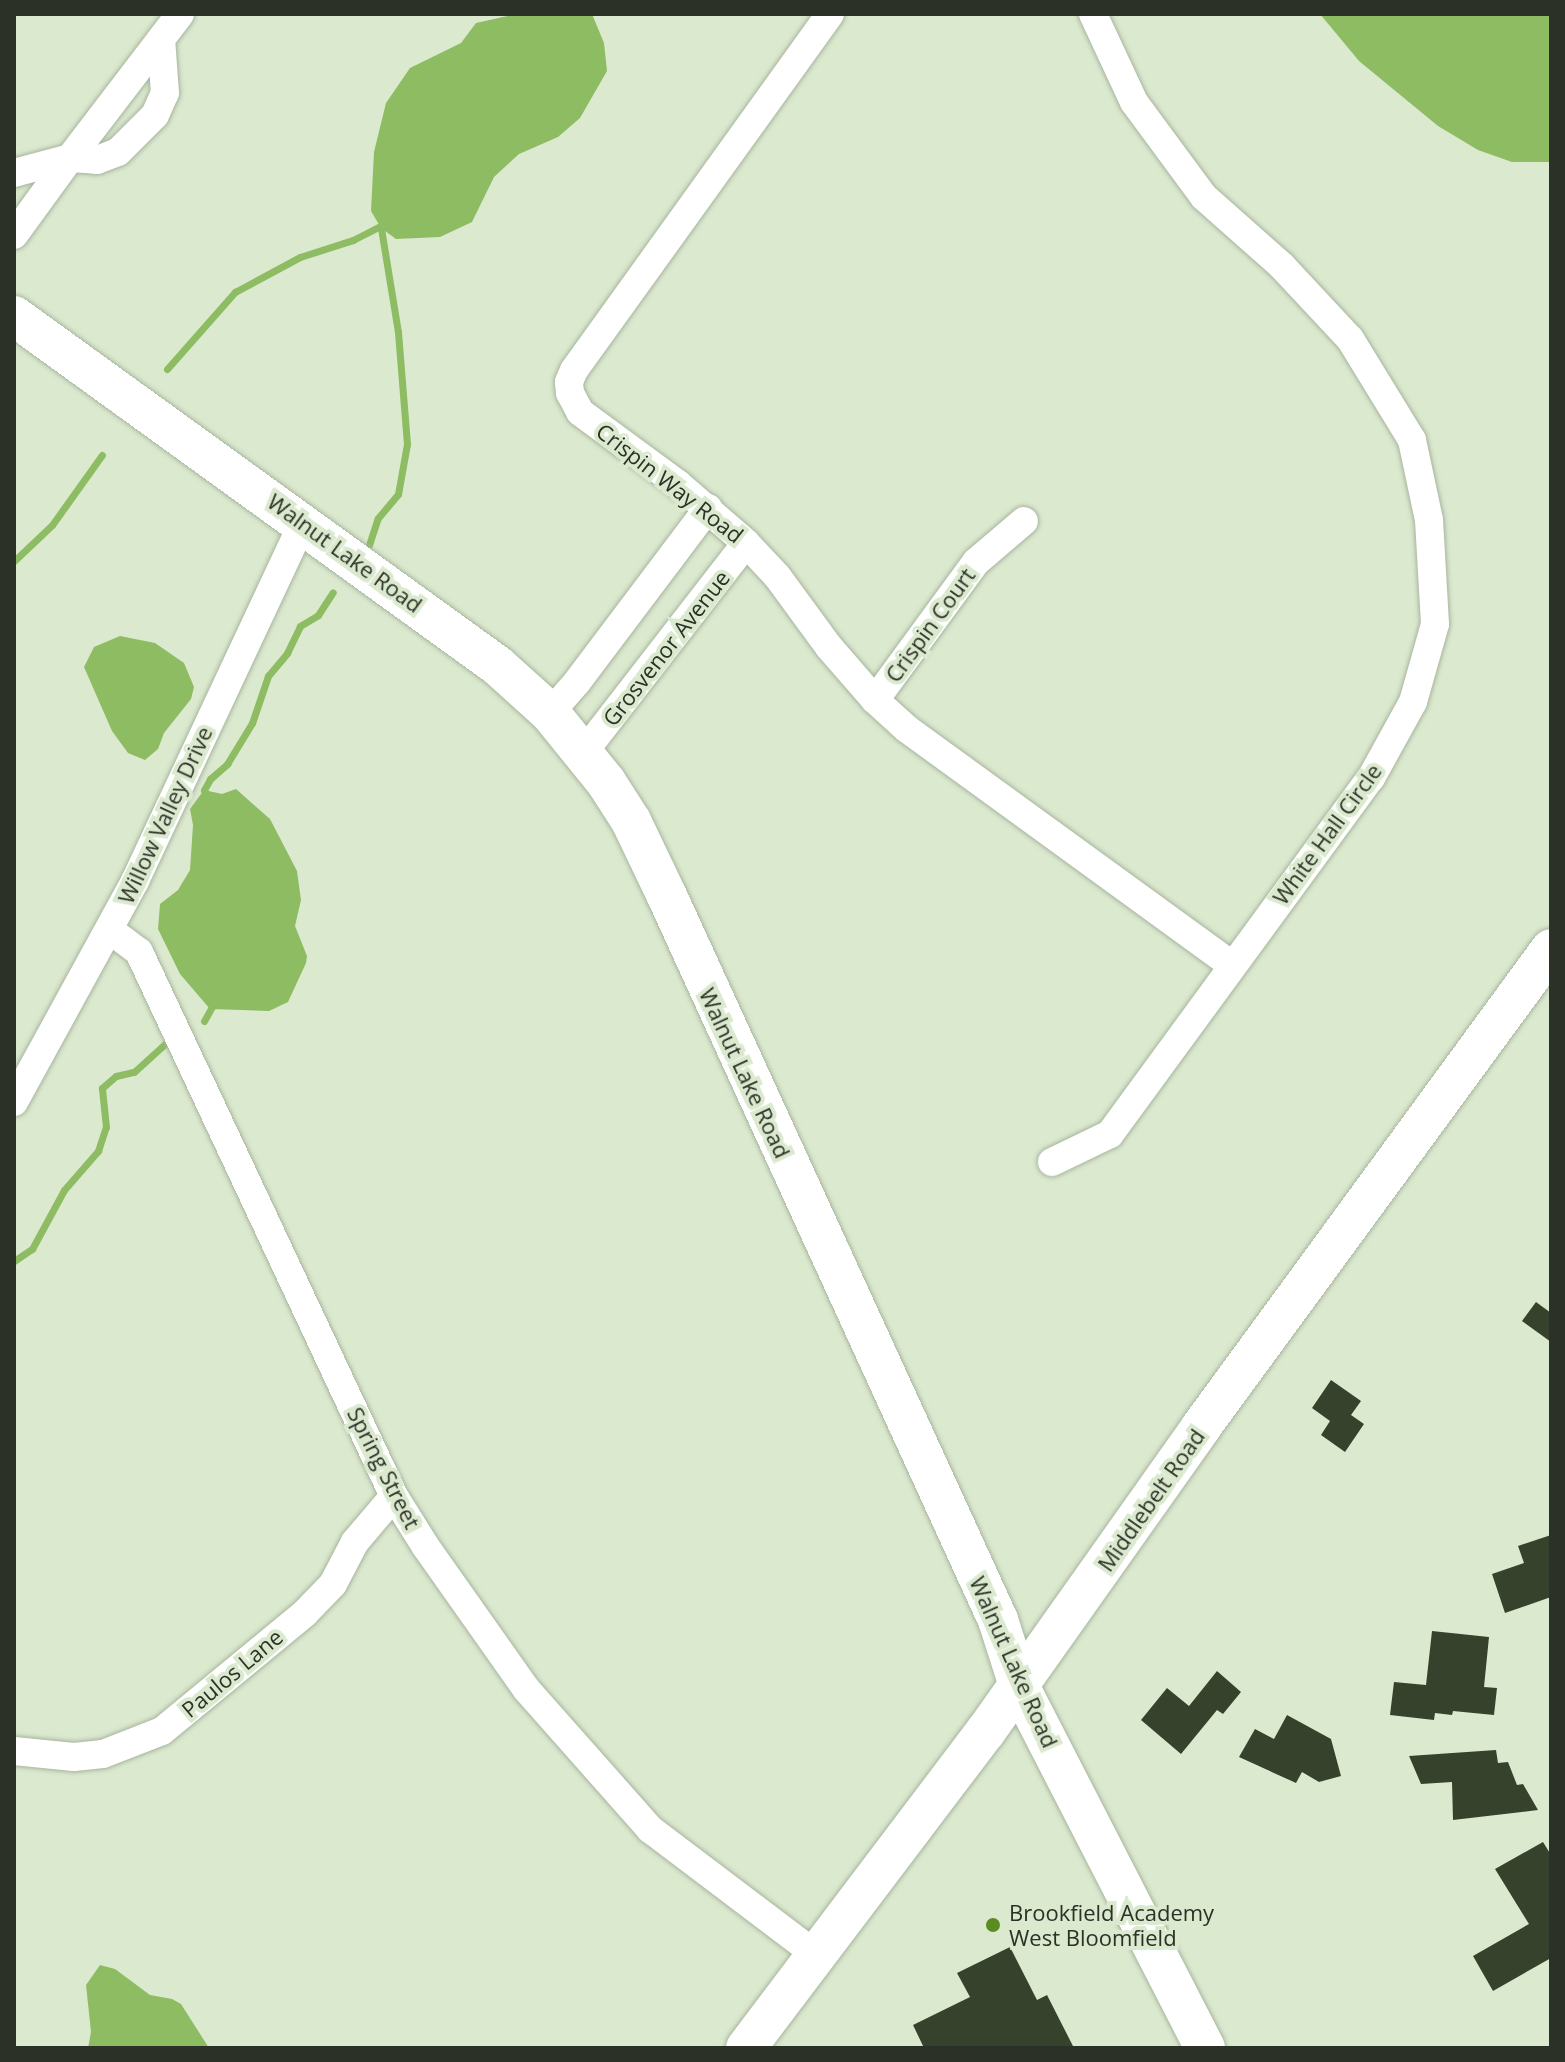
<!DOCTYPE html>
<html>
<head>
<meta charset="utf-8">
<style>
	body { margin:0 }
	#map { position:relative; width:1565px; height:2062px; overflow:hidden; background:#dbe9cf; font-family:"Open Sans",sans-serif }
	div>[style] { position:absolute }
	.water>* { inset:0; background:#8dbc63 }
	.stream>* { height:7px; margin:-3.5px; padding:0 3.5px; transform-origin:3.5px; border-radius:3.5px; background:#8dbc63 }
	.building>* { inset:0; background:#37422d }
	.roads { filter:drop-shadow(0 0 2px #a7b59d) drop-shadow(0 0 2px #a7b59d) }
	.street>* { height:28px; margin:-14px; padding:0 14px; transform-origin:14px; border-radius:14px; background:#fff }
	.secondary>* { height:40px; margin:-20px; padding:0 20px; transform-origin:20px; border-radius:20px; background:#fff }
	.dots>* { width:22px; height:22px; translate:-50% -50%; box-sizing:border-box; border:4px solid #dbe9cf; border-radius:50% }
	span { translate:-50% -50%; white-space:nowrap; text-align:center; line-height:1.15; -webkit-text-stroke:8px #dbe9cf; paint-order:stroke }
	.street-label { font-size:22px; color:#2c3127 }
	.poi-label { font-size:22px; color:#2c3127 }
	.left { translate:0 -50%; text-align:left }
	.frame { position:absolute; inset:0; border:16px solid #2c3127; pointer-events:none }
</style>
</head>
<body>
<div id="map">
	<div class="water">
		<i style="clip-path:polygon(517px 14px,592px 14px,604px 43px,607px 71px,580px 118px,558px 137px,519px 154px,494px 177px,472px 222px,440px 237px,396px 239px,381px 228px,371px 211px,374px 152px,386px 103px,410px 68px,461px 43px,476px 23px)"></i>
		<i style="clip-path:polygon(1320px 14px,1551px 14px,1551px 162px,1512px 162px,1478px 150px,1438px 126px,1359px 61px)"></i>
		<i style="clip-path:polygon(120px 636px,155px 643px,184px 663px,194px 687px,191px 699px,164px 733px,158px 749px,145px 760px,128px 753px,112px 731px,84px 667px,94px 647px)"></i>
		<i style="clip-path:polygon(236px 789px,270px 819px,297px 871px,301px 900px,295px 926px,307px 956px,306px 963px,288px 1002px,269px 1011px,210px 1009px,180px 974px,158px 929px,160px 904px,178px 890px,190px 870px,193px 825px,190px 809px,204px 790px,222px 794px)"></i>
		<i style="clip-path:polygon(100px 1965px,115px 1969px,150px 1995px,172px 1999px,181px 2004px,209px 2048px,88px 2048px,91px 2032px,86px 1985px)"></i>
	</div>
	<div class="stream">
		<i style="left:167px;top:369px;width:103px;rotate:-48.6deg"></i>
		<i style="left:235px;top:292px;width:74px;rotate:-28.3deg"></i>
		<i style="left:300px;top:257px;width:56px;rotate:-17.8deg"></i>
		<i style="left:353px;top:240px;width:37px;rotate:-27deg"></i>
		<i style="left:369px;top:545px;width:28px;rotate:-72deg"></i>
		<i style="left:378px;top:518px;width:31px;rotate:-50deg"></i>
		<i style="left:398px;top:494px;width:51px;rotate:-79.8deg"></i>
		<i style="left:407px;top:444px;width:112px;rotate:-94.6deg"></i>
		<i style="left:398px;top:332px;width:105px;rotate:-99.3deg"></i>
		<i style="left:14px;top:561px;width:52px;rotate:-43.5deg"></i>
		<i style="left:52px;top:525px;width:86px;rotate:-54.5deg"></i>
		<i style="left:207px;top:799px;width:9px;rotate:-108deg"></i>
		<i style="left:204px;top:790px;width:13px;rotate:-61deg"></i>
		<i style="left:210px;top:779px;width:23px;rotate:-41deg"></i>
		<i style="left:227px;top:764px;width:48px;rotate:-58.6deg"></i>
		<i style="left:252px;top:723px;width:50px;rotate:-71.2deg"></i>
		<i style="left:268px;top:676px;width:30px;rotate:-50deg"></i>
		<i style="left:287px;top:653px;width:30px;rotate:-64deg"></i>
		<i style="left:300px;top:626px;width:21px;rotate:-31deg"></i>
		<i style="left:318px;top:615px;width:27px;rotate:-57deg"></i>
		<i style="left:204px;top:1021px;width:21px;rotate:-61deg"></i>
		<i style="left:14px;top:1261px;width:22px;rotate:-34deg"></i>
		<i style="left:32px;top:1249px;width:67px;rotate:-61.5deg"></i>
		<i style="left:64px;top:1190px;width:52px;rotate:-48.9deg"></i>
		<i style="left:98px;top:1151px;width:25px;rotate:-72deg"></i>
		<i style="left:106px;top:1127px;width:39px;rotate:-96deg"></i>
		<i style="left:102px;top:1088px;width:18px;rotate:-41deg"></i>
		<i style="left:116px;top:1076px;width:18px;rotate:-13deg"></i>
		<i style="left:134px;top:1072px;width:45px;rotate:-42.3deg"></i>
	</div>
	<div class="building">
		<i style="clip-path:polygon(1536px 1302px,1551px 1313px,1551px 1342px,1522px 1321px)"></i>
		<i style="clip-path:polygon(1331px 1380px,1361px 1401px,1351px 1415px,1364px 1424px,1345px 1452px,1321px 1435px,1330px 1421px,1312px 1408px)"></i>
		<i style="clip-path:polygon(1551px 1535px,1551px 1597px,1505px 1613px,1492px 1574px,1524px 1563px,1518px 1546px)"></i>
		<i style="clip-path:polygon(1432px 1631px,1489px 1637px,1484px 1687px,1497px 1688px,1494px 1715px,1453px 1711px,1452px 1715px,1435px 1713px,1434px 1720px,1390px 1715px,1394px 1682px,1426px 1685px)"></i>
		<i style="clip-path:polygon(1217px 1671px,1241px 1692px,1223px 1714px,1217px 1710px,1181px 1754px,1141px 1720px,1167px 1688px,1189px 1706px)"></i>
		<i style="clip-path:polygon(1287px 1715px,1331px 1739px,1341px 1776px,1319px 1782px,1302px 1772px,1296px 1783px,1239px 1757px,1255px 1729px,1274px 1739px)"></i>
		<i style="clip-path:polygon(1496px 1750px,1498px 1763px,1508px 1762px,1517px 1785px,1523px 1784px,1538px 1810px,1453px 1820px,1452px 1782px,1421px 1784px,1409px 1756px)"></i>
		<i style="clip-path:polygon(1543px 1842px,1551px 1855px,1551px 1958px,1493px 1991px,1473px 1956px,1529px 1924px,1495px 1869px)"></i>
		<i style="clip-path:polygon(1010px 1947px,1037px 2000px,1047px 1995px,1074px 2048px,924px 2048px,913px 2025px,970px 1997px,957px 1973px)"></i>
	</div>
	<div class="roads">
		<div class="street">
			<i style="left:830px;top:14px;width:438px;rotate:125.7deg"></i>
			<i style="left:574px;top:370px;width:13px;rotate:113deg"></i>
			<i style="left:569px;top:382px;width:11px;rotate:85deg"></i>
			<i style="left:570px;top:393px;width:21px;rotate:62deg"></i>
			<i style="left:580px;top:412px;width:122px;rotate:36.3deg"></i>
			<i style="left:678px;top:484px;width:90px;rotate:40.9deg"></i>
			<i style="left:746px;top:543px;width:45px;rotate:46.8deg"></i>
			<i style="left:777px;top:576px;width:88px;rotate:53.8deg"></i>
			<i style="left:829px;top:647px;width:70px;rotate:49deg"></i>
			<i style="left:875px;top:700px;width:43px;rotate:42.2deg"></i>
			<i style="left:907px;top:729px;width:400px;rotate:36deg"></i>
			<i style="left:70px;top:158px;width:181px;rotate:-52.6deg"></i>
			<i style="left:70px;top:158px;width:27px;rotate:4deg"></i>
			<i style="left:97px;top:160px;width:22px;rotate:-21deg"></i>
			<i style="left:118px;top:152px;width:52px;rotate:-45deg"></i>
			<i style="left:155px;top:115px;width:24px;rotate:-66deg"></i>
			<i style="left:165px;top:93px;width:54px;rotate:-94.2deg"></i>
			<i style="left:14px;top:173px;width:58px;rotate:-15deg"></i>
			<i style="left:70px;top:158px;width:95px;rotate:126deg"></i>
			<i style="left:875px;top:700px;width:171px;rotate:-53.8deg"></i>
			<i style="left:976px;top:562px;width:63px;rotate:-40.5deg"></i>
			<i style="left:550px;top:713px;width:41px;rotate:-48.9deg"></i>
			<i style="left:577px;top:682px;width:218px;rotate:-53deg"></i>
			<i style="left:584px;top:752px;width:264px;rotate:-52.2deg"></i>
			<i style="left:110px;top:930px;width:36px;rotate:37deg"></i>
			<i style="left:139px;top:952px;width:601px;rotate:64.89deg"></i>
			<i style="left:394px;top:1496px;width:60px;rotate:57.9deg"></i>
			<i style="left:426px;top:1547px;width:175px;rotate:54.8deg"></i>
			<i style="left:527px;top:1690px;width:186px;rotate:48.5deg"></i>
			<i style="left:650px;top:1829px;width:207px;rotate:37.1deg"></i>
			<i style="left:14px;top:1102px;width:252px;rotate:-61.3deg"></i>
			<i style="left:135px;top:881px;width:396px;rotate:-64.9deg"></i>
			<i style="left:1052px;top:1162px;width:64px;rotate:-25.8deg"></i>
			<i style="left:1110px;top:1134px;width:441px;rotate:-53.8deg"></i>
			<i style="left:1371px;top:778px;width:87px;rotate:-61.1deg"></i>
			<i style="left:1413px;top:702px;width:81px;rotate:-74.2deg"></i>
			<i style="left:1435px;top:624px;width:104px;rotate:-93.3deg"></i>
			<i style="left:1429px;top:520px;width:82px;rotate:-102deg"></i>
			<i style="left:1412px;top:440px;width:119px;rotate:-121.5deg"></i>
			<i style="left:1350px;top:339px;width:100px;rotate:-133deg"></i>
			<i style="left:1282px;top:266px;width:104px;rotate:-138.5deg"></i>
			<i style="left:1204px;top:197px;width:118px;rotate:-126.4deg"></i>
			<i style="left:1134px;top:102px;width:97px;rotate:-115deg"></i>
			<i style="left:14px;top:1751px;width:60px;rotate:5.7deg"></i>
			<i style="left:74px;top:1757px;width:29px;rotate:-6deg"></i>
			<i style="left:103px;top:1754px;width:63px;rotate:-21.3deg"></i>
			<i style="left:162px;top:1731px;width:185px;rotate:-39.5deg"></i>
			<i style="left:305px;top:1613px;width:40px;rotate:-46deg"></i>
			<i style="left:333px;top:1584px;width:47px;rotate:-62.4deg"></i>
			<i style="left:355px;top:1542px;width:60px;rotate:-49.7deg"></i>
		</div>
		<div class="secondary">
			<i style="left:14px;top:316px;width:597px;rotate:35.87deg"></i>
			<i style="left:498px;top:666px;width:70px;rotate:42.1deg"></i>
			<i style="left:550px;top:713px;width:89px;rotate:50.9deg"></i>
			<i style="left:606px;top:782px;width:46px;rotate:57.3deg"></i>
			<i style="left:631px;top:821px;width:83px;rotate:64.4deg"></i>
			<i style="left:667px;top:896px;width:796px;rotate:65.43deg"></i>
			<i style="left:998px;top:1620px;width:69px;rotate:72.3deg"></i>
			<i style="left:1019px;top:1686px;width:407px;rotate:62.8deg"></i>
			<i style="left:746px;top:2048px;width:398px;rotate:-52.9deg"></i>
			<i style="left:986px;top:1731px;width:372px;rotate:-54.7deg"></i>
			<i style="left:1201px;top:1427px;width:592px;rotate:-53.79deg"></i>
		</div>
	</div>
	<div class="dots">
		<i style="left:993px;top:1925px;background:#5b8c22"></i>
	</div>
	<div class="street-label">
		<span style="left:670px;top:483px;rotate:38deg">Crispin Way Road</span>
		<span style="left:345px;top:553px;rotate:36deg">Walnut Lake Road</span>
		<span style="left:930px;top:625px;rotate:-54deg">Crispin Court</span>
		<span style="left:666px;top:648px;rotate:-52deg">Grosvenor Avenue</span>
		<span style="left:165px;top:815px;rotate:-65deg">Willow Valley Drive</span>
		<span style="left:1327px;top:834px;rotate:-54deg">White Hall Circle</span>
		<span style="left:745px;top:1073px;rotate:65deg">Walnut Lake Road</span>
		<span style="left:384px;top:1468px;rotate:63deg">Spring Street</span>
		<span style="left:1151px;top:1500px;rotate:-55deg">Middlebelt Road</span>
		<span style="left:1014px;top:1662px;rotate:66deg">Walnut Lake Road</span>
		<span style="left:232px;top:1673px;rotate:-40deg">Paulos Lane</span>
	</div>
	<div class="poi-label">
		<span class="left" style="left:1009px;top:1925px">Brookfield Academy<br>West Bloomfield</span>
	</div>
	<div class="frame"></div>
</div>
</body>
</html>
